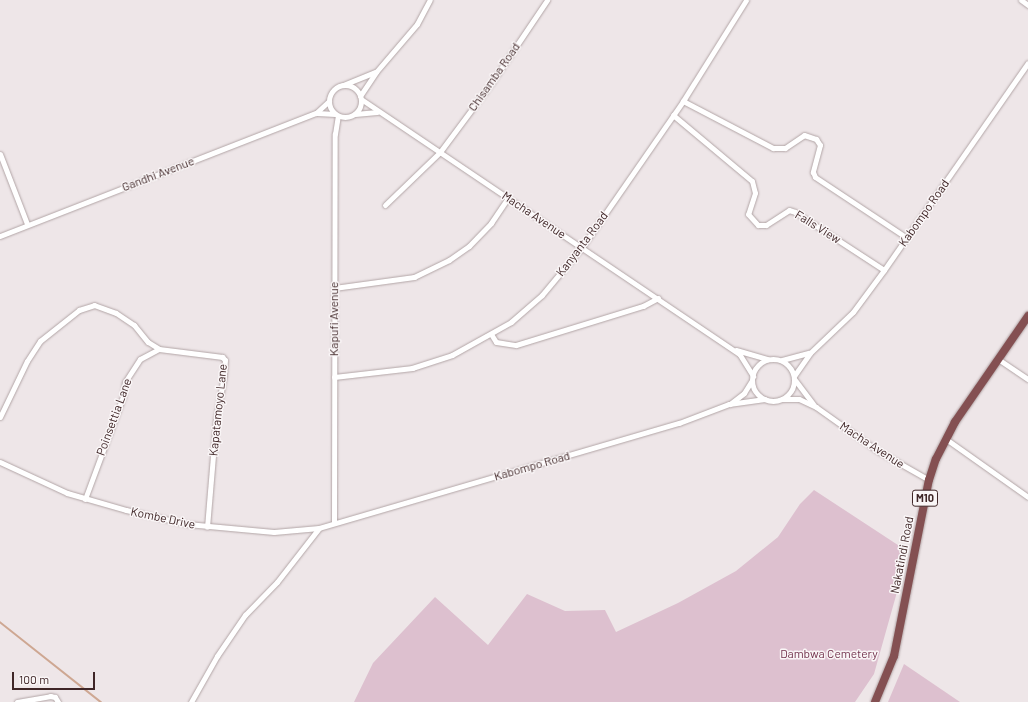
<!DOCTYPE html>
<html>
<head>
<meta charset="utf-8">
<style>
	body { margin:0 }
	#map { position:relative; width:1028px; height:702px; overflow:hidden; background:#eee6e8; font-family:Barlow,sans-serif }
	div>[style] { position:absolute }
	.green>* { inset:0; background:#ddc0cf }
	.stream>* { height:1.5px; margin:-0.75px; padding:0 0.75px; transform-origin:0.75px; border-radius:0.75px; background:#cea792 }
	.roads { filter:drop-shadow(0 0 1px #b2a5a6) drop-shadow(0 0 1px #b2a5a6) }
	.minor>* { height:5px; margin:-2.5px; padding:0 2.5px; transform-origin:2.5px; border-radius:2.5px; background:#fff }
	.minor>.ring { margin:-2.5px; padding:0; box-sizing:content-box; background:none; border:5px solid #fff; border-radius:50% }
	.trunk>* { height:8px; margin:-4px; padding:0 4px; transform-origin:4px; border-radius:4px; background:#845052 }
	span { translate:-50% -50%; white-space:nowrap; text-align:center; line-height:1.15; -webkit-text-stroke:3px #faf6f7; paint-order:stroke }
	.shield-label span { padding:1px 3px; background:#faf6f7; border:1px solid; border-radius:3px; -webkit-text-stroke-width:0 }
	.shield-label { font-size:11px; color:#3f2627; font-weight:700 }
	.street-label { font-size:12px; color:#3f2627 }
	.park-label { font-size:12px; color:#73324d }
	.scale { position:absolute; left:12px; top:672px; width:83px; height:18px; box-sizing:border-box; border:2px solid #3f2627; border-top:0; padding-left:5px; font-size:12px; line-height:14px; white-space:nowrap; color:#3f2627; -webkit-text-stroke:3px #faf6f7; paint-order:stroke }
</style>
</head>
<body>
<div id="map">
	<div class="green">
		<i style="clip-path:polygon(814px 490px,904px 549px,897px 592px,874px 674px,855px 702px,354px 702px,373px 663px,435px 597px,488px 645px,527px 594px,565px 611px,605px 610px,616px 632px,678px 603px,736px 571px,778px 537px,800px 504px)"></i>
		<i style="clip-path:polygon(904px 664px,960px 702px,888px 702px)"></i>
	</div>
	<div class="stream">
		<i style="left:0;top:622px;width:129px;rotate:38.4deg"></i>
	</div>
	<div class="roads">
		<div class="minor">
			<i style="left:1021px;top:0;width:9px;rotate:36deg"></i>
			<i style="left:343px;top:85px;width:35px;rotate:-22deg"></i>
			<i class="ring" style="left:329px;top:85px;width:27px;height:27px"></i>
			<i style="left:360px;top:96px;width:29px;rotate:-56deg"></i>
			<i style="left:376px;top:72px;width:63px;rotate:-49.5deg"></i>
			<i style="left:417px;top:24px;width:27px;rotate:-62deg"></i>
			<i style="left:361px;top:99px;width:457px;rotate:34deg"></i>
			<i style="left:740px;top:355px;width:25px;rotate:58deg"></i>
			<i style="left:683px;top:101px;width:102px;rotate:27.6deg"></i>
			<i style="left:773px;top:148px;width:12px"></i>
			<i style="left:785px;top:148px;width:23px;rotate:-34deg"></i>
			<i style="left:804px;top:135px;width:13px;rotate:18deg"></i>
			<i style="left:816px;top:139px;width:7px;rotate:56deg"></i>
			<i style="left:820px;top:145px;width:28px;rotate:105deg"></i>
			<i style="left:813px;top:172px;width:5px;rotate:68deg"></i>
			<i style="left:815px;top:177px;width:110px;rotate:33.5deg"></i>
			<i style="left:317px;top:113px;width:18px;rotate:3deg"></i>
			<i style="left:355px;top:114px;width:22px;rotate:-5deg"></i>
			<i style="left:673px;top:115px;width:103px;rotate:39.9deg"></i>
			<i style="left:752px;top:181px;width:12px;rotate:76deg"></i>
			<i style="left:755px;top:193px;width:22px;rotate:108deg"></i>
			<i style="left:748px;top:214px;width:15px;rotate:48deg"></i>
			<i style="left:758px;top:225px;width:8px"></i>
			<i style="left:766px;top:225px;width:27px;rotate:-33deg"></i>
			<i style="left:789px;top:210px;width:6px;rotate:18deg"></i>
			<i style="left:795px;top:212px;width:106px;rotate:33.1deg"></i>
			<i style="left:0;top:154px;width:75px;rotate:68.9deg"></i>
			<i style="left:385px;top:205px;width:76px;rotate:-43.9deg"></i>
			<i style="left:440px;top:152px;width:87px;rotate:-53.4deg"></i>
			<i style="left:492px;top:82px;width:99px;rotate:-56.1deg"></i>
			<i style="left:0;top:236px;width:339px;rotate:-21.3deg"></i>
			<i style="left:316px;top:113px;width:18px;rotate:-43deg"></i>
			<i style="left:334px;top:288px;width:81px;rotate:-7.8deg"></i>
			<i style="left:414px;top:277px;width:39px;rotate:-26deg"></i>
			<i style="left:449px;top:260px;width:24px;rotate:-35deg"></i>
			<i style="left:469px;top:246px;width:32px;rotate:-46deg"></i>
			<i style="left:491px;top:223px;width:30px;rotate:-56deg"></i>
			<i style="left:491px;top:334px;width:9px;rotate:58deg"></i>
			<i style="left:496px;top:342px;width:20px;rotate:9deg"></i>
			<i style="left:516px;top:345px;width:133px;rotate:-17.1deg"></i>
			<i style="left:643px;top:306px;width:17px;rotate:-28deg"></i>
			<i style="left:736px;top:350px;width:33px;rotate:16deg"></i>
			<i class="ring" style="left:752px;top:359px;width:37px;height:37px"></i>
			<i style="left:998px;top:359px;width:36px;rotate:34deg"></i>
			<i style="left:782px;top:360px;width:28px;rotate:-15deg"></i>
			<i style="left:794px;top:376px;width:28px;rotate:-55deg"></i>
			<i style="left:810px;top:353px;width:59px;rotate:-43.6deg"></i>
			<i style="left:853px;top:312px;width:52px;rotate:-53.6deg"></i>
			<i style="left:884px;top:270px;width:252px;rotate:-55.2deg"></i>
			<i style="left:334px;top:377px;width:79px;rotate:-6.6deg"></i>
			<i style="left:412px;top:368px;width:42px;rotate:-18deg"></i>
			<i style="left:452px;top:355px;width:68px;rotate:-29.2deg"></i>
			<i style="left:511px;top:322px;width:41px;rotate:-41.1deg"></i>
			<i style="left:542px;top:295px;width:62px;rotate:-50.2deg"></i>
			<i style="left:582px;top:247px;width:178px;rotate:-55.3deg"></i>
			<i style="left:683px;top:101px;width:119px;rotate:-58deg"></i>
			<i style="left:795px;top:380px;width:31px;rotate:53deg"></i>
			<i style="left:782px;top:399px;width:17px"></i>
			<i style="left:799px;top:399px;width:19px;rotate:25deg"></i>
			<i style="left:816px;top:407px;width:76px;rotate:35.4deg"></i>
			<i style="left:878px;top:451px;width:59px;rotate:29.6deg"></i>
			<i style="left:730px;top:404px;width:18px;rotate:-38deg"></i>
			<i style="left:744px;top:393px;width:15px;rotate:-58deg"></i>
			<i style="left:0;top:417px;width:62px;rotate:-64.3deg"></i>
			<i style="left:27px;top:361px;width:24px;rotate:-57deg"></i>
			<i style="left:40px;top:341px;width:50px;rotate:-38.5deg"></i>
			<i style="left:79px;top:310px;width:16px;rotate:-18deg"></i>
			<i style="left:94px;top:305px;width:23px;rotate:20deg"></i>
			<i style="left:116px;top:313px;width:22px;rotate:34deg"></i>
			<i style="left:134px;top:325px;width:22px;rotate:51deg"></i>
			<i style="left:148px;top:342px;width:13px;rotate:32deg"></i>
			<i style="left:159px;top:349px;width:64px;rotate:7.2deg"></i>
			<i style="left:222px;top:357px;width:4px;rotate:45deg"></i>
			<i style="left:225px;top:360px;width:15px;rotate:94deg"></i>
			<i style="left:224px;top:375px;width:46px;rotate:100.1deg"></i>
			<i style="left:216px;top:420px;width:107px;rotate:94.8deg"></i>
			<i style="left:946px;top:439px;width:100px;rotate:35.3deg"></i>
			<i style="left:0;top:462px;width:74px;rotate:24.8deg"></i>
			<i style="left:67px;top:493px;width:61px;rotate:16.1deg"></i>
			<i style="left:126px;top:510px;width:63px;rotate:12.9deg"></i>
			<i style="left:187px;top:524px;width:87px;rotate:5.3deg"></i>
			<i style="left:274px;top:532px;width:45px;rotate:-5.1deg"></i>
			<i style="left:319px;top:528px;width:375px;rotate:-16.3deg"></i>
			<i style="left:679px;top:423px;width:53px;rotate:-20.8deg"></i>
			<i style="left:729px;top:404px;width:36px;rotate:-8deg"></i>
			<i style="left:85px;top:499px;width:110px;rotate:-69.7deg"></i>
			<i style="left:123px;top:396px;width:14px;rotate:-82deg"></i>
			<i style="left:125px;top:382px;width:27px;rotate:-57deg"></i>
			<i style="left:140px;top:359px;width:21px;rotate:-28deg"></i>
			<i style="left:334px;top:523px;width:389px;rotate:-89.9deg"></i>
			<i style="left:335px;top:134px;width:18px;rotate:-81deg"></i>
			<i style="left:17px;top:702px;width:34px;rotate:-10deg"></i>
			<i style="left:50px;top:696px;width:5px;rotate:11deg"></i>
			<i style="left:55px;top:697px;width:6px;rotate:59deg"></i>
			<i style="left:191px;top:702px;width:53px;rotate:-60.5deg"></i>
			<i style="left:217px;top:656px;width:50px;rotate:-55.7deg"></i>
			<i style="left:245px;top:615px;width:46px;rotate:-45.9deg"></i>
			<i style="left:277px;top:582px;width:68px;rotate:-52.1deg"></i>
		</div>
		<div class="trunk">
			<i style="left:875px;top:702px;width:50px;rotate:-67.6deg"></i>
			<i style="left:894px;top:656px;width:179px;rotate:-78.8deg"></i>
			<i style="left:929px;top:480px;width:22px;rotate:-72deg"></i>
			<i style="left:936px;top:459px;width:42px;rotate:-62.8deg"></i>
			<i style="left:955px;top:422px;width:129px;rotate:-55.4deg"></i>
		</div>
	</div>
	<div class="shield-label">
		<span style="left:925px;top:498px">M10</span>
	</div>
	<div class="street-label">
		<span style="left:494px;top:77px;rotate:-55deg">Chisamba Road</span>
		<span style="left:158px;top:174px;rotate:-21deg">Gandhi Avenue</span>
		<span style="left:924px;top:213px;rotate:-55deg">Kabompo Road</span>
		<span style="left:534px;top:215px;rotate:34deg">Macha Avenue</span>
		<span style="left:818px;top:227px;rotate:32deg">Falls View</span>
		<span style="left:582px;top:244px;rotate:-53deg">Kanyanta Road</span>
		<span style="left:334px;top:319px;rotate:-90deg">Kapufi Avenue</span>
		<span style="left:218px;top:410px;rotate:-84deg">Kapatamoyo Lane</span>
		<span style="left:114px;top:417px;rotate:-70deg">Poinsettia Lane</span>
		<span style="left:872px;top:445px;rotate:33deg">Macha Avenue</span>
		<span style="left:532px;top:466px;rotate:-16deg">Kabompo Road</span>
		<span style="left:163px;top:518px;rotate:12deg">Kombe Drive</span>
		<span style="left:902px;top:555px;rotate:-79deg">Nakatindi Road</span>
	</div>
	<div class="park-label">
		<span style="left:829px;top:654px">Dambwa Cemetery</span>
	</div>
	<div class="scale">100 m</div>
</div>
</body>
</html>
